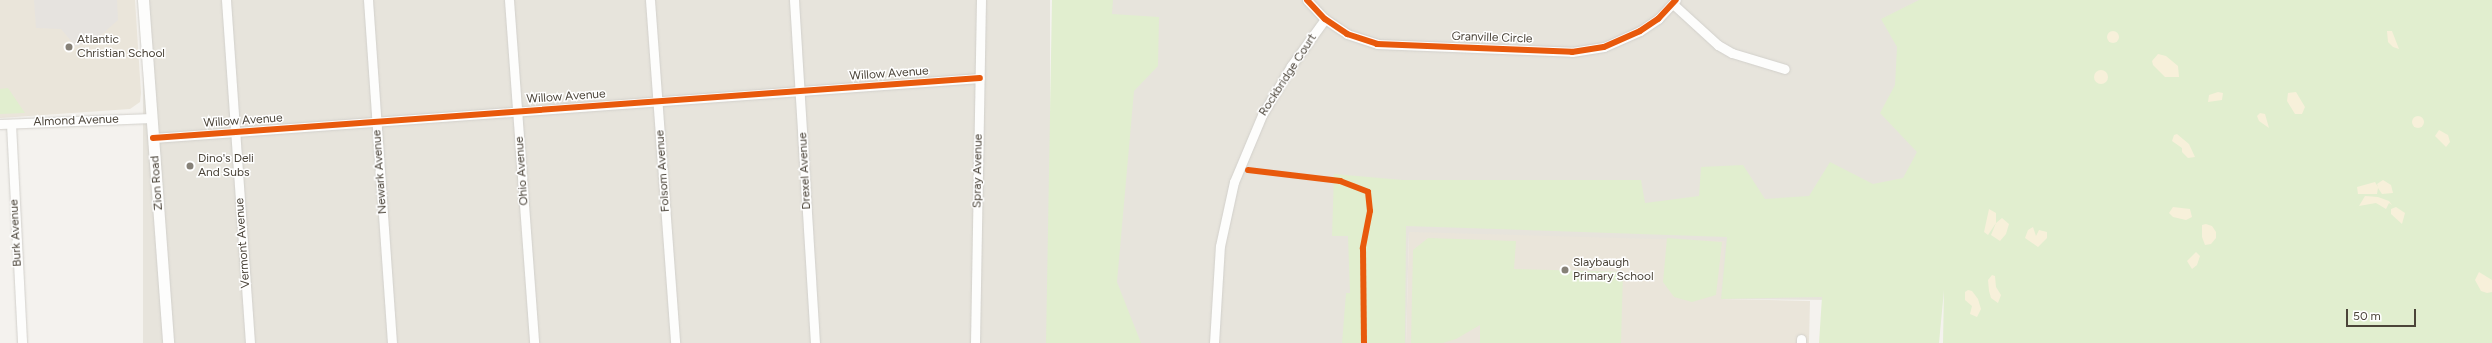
<!DOCTYPE html>
<html>
<head>
<meta charset="utf-8">
<style>
	body { margin:0 }
	#map { position:relative; width:2492px; height:343px; overflow:hidden; background:#f4f2ee; font-family:Figtree,sans-serif }
	div>[style] { position:absolute }
	.residential>* { inset:0; background:#e7e4dc; transform-origin:0 0 }
	.education>* { inset:0; background:#eae5da }
	.green>* { inset:0; background:#e1eecf }
	.sand>* { inset:0; background:#f7f0da }
	.round { border-radius:50% }
	.parking>* { inset:0; background:#e6e3df }
	.roads { filter:drop-shadow(0 0 1px #d2d0cb) drop-shadow(0 0 1px #d2d0cb) }
	.minor>* { height:9px; margin:-4.5px; padding:0 4.5px; transform-origin:4.5px; border-radius:4.5px; background:#fdfdfc }
	.tertiary>* { height:11px; margin:-5.5px; padding:0 5.5px; transform-origin:5.5px; border-radius:5.5px; background:#fdfdfc }
	.cycleway>* { height:6px; margin:-3px; padding:0 3px; transform-origin:3px; border-radius:3px; background:#e8590c }
	.dots>* { width:11px; height:11px; translate:-50% -50%; box-sizing:border-box; border:2px solid #fff; border-radius:50% }
	span { translate:-50% -50%; white-space:nowrap; text-align:center; line-height:1.15; -webkit-text-stroke:3px #fff; paint-order:stroke }
	.street-label { font-size:12px; color:#4b4439 }
	.poi-label { font-size:12px; color:#4b4439 }
	.left { translate:0 -50%; text-align:left }
	.scale { position:absolute; left:2346px; top:309px; width:70px; height:18px; box-sizing:border-box; border:2px solid #4b4439; border-top:0; padding-left:5px; font-size:12px; line-height:14px; white-space:nowrap; color:#4b4439; -webkit-text-stroke:3px #fff; paint-order:stroke }
</style>
</head>
<body>
<div id="map">
	<div class="residential">
		<i style="left:143px;top:0;width:907px;height:344px"></i>
		<i style="clip-path:polygon(1053px 0,1954px 0,1943px 301px,1721px 299px,1409px 232px,1406px 343px,1045px 343px)"></i>
	</div>
	<div class="education">
		<i style="clip-path:polygon(0 0,135px 0,141px 93px,140px 102px,130px 109px,0 118px)"></i>
		<i style="clip-path:polygon(1409px 232px,1725px 241px,1721px 299px,1810px 301px,1809px 343px,1406px 343px)"></i>
	</div>
	<div class="green">
		<i style="clip-path:polygon(1052px 0,1113px 0,1112px 14px,1159px 17px,1158px 66px,1134px 91px,1117px 282px,1141px 343px,1046px 343px)"></i>
		<i style="clip-path:polygon(1919px 0,2492px 0,2492px 343px,1943px 343px,1944px 290px,1939px 343px,1819px 343px,1822px 297px,1721px 299px,1727px 237px,1406px 226px,1405px 343px,1342px 343px,1346px 293px,1350px 293px,1348px 236px,1332px 236px,1334px 174px,1403px 180px,1641px 180px,1645px 203px,1699px 196px,1701px 167px,1743px 165px,1765px 199px,1809px 196px,1830px 162px,1873px 184px,1903px 178px,1917px 152px,1880px 113px,1895px 85px,1897px 47px,1881px 19px)"></i>
		<i style="clip-path:polygon(8px 88px,25px 113px,0 114px,0 89px)"></i>
		<i style="clip-path:polygon(1428px 238px,1516px 241px,1514px 269px,1623px 272px,1621px 343px,1480px 343px,1480px 325px,1456px 339px,1443px 343px,1411px 343px,1413px 250px)"></i>
		<i style="clip-path:polygon(1667px 238px,1722px 242px,1716px 295px,1692px 302px,1674px 297px,1663px 282px)"></i>
	</div>
	<div class="sand">
		<i style="clip-path:polygon(2387px 31px,2392px 31px,2399px 49px,2393px 47px,2388px 42px)"></i>
		<i class="round" style="left:2107px;top:31px;width:12px;height:12px"></i>
		<i style="clip-path:polygon(2158px 54px,2166px 56px,2178px 66px,2179px 77px,2165px 77px,2153px 65px,2152px 61px)"></i>
		<i class="round" style="left:2094px;top:70px;width:14px;height:14px"></i>
		<i style="clip-path:polygon(2218px 92px,2223px 93px,2222px 100px,2208px 102px,2209px 95px)"></i>
		<i style="clip-path:polygon(2296px 92px,2305px 107px,2302px 114px,2295px 114px,2287px 101px,2288px 93px)"></i>
		<i style="clip-path:polygon(2260px 113px,2265px 114px,2269px 128px,2259px 121px,2257px 116px)"></i>
		<i class="round" style="left:2412px;top:116px;width:12px;height:12px"></i>
		<i style="clip-path:polygon(2439px 130px,2448px 135px,2450px 142px,2446px 147px,2435px 136px)"></i>
		<i style="clip-path:polygon(2177px 134px,2189px 144px,2195px 157px,2188px 158px,2182px 152px,2182px 148px,2172px 141px,2174px 135px)"></i>
		<i style="clip-path:polygon(2383px 180px,2391px 185px,2393px 193px,2382px 194px,2378px 188px,2377px 194px,2358px 194px,2357px 187px,2375px 182px,2378px 187px,2377px 184px)"></i>
		<i style="clip-path:polygon(2365px 196px,2378px 197px,2389px 201px,2392px 205px,2389px 203px,2386px 209px,2376px 203px,2359px 206px)"></i>
		<i style="clip-path:polygon(2173px 207px,2190px 209px,2192px 217px,2186px 220px,2173px 217px,2169px 213px)"></i>
		<i style="clip-path:polygon(2396px 207px,2405px 213px,2402px 224px,2391px 214px,2391px 209px)"></i>
		<i style="clip-path:polygon(1989px 209px,1996px 213px,1996px 223px,2002px 218px,2009px 224px,2006px 234px,2000px 241px,1991px 235px,1996px 223px,1988px 235px,1984px 232px)"></i>
		<i style="clip-path:polygon(2206px 224px,2212px 226px,2216px 232px,2216px 238px,2211px 244px,2205px 245px,2202px 237px,2202px 225px)"></i>
		<i style="clip-path:polygon(2033px 227px,2036px 236px,2039px 230px,2047px 232px,2047px 238px,2038px 247px,2025px 238px,2028px 230px)"></i>
		<i style="clip-path:polygon(2196px 252px,2200px 256px,2197px 265px,2192px 269px,2187px 261px)"></i>
		<i style="clip-path:polygon(2479px 272px,2492px 280px,2492px 292px,2487px 293px,2481px 291px,2475px 280px)"></i>
		<i style="clip-path:polygon(1992px 275px,1995px 276px,1996px 287px,2001px 295px,1998px 303px,1991px 298px,1989px 291px,1988px 280px)"></i>
		<i style="clip-path:polygon(1968px 290px,1972px 291px,1978px 299px,1981px 309px,1977px 317px,1970px 314px,1972px 306px,1965px 300px,1965px 292px)"></i>
	</div>
	<div class="parking">
		<i style="clip-path:polygon(34px 0,117px 0,118px 20px,102px 34px,76px 47px,61px 29px,36px 28px)"></i>
	</div>
	<div class="roads">
		<div class="minor">
			<i style="left:226px;top:0;width:344px;rotate:86deg"></i>
			<i style="left:368px;top:0;width:344px;rotate:86deg"></i>
			<i style="left:509px;top:0;width:344px;rotate:85.8deg"></i>
			<i style="left:650px;top:0;width:344px;rotate:85.8deg"></i>
			<i style="left:794px;top:0;width:344px;rotate:86.5deg"></i>
			<i style="left:1307px;top:0;width:26px;rotate:47deg"></i>
			<i style="left:1325px;top:19px;width:27px;rotate:34deg"></i>
			<i style="left:1347px;top:34px;width:32px;rotate:18deg"></i>
			<i style="left:1377px;top:44px;width:195px;rotate:2.3deg"></i>
			<i style="left:1572px;top:52px;width:32px;rotate:-9deg"></i>
			<i style="left:1604px;top:47px;width:39px;rotate:-24deg"></i>
			<i style="left:1640px;top:31px;width:22px;rotate:-34deg"></i>
			<i style="left:1658px;top:19px;width:26px;rotate:-47deg"></i>
			<i style="left:1673px;top:4px;width:61px;rotate:42.3deg"></i>
			<i style="left:1718px;top:45px;width:16px;rotate:30deg"></i>
			<i style="left:1732px;top:53px;width:55px;rotate:16.8deg"></i>
			<i style="left:0;top:124px;width:152px;rotate:-2.3deg"></i>
			<i style="left:11px;top:124px;width:219px;rotate:87.1deg"></i>
			<i style="left:153px;top:138px;width:829px;rotate:-4.15deg"></i>
			<i style="left:975px;top:343px;width:343px;rotate:-89deg"></i>
			<i style="left:1214px;top:343px;width:97px;rotate:-86.5deg"></i>
			<i style="left:1220px;top:246px;width:66px;rotate:-77.7deg"></i>
			<i style="left:1234px;top:182px;width:73px;rotate:-67.3deg"></i>
			<i style="left:1262px;top:115px;width:57px;rotate:-59.4deg"></i>
			<i style="left:1291px;top:66px;width:58px;rotate:-54.1deg"></i>
			<i style="left:1801px;top:343px;width:4px;rotate:-90deg"></i>
		</div>
		<div class="tertiary">
			<i style="left:143px;top:0;width:344px;rotate:85.8deg"></i>
		</div>
	</div>
	<div class="cycleway">
		<i style="left:1307px;top:0;width:26px;rotate:47deg"></i>
		<i style="left:1325px;top:19px;width:27px;rotate:34deg"></i>
		<i style="left:1347px;top:34px;width:32px;rotate:18deg"></i>
		<i style="left:1377px;top:44px;width:195px;rotate:2.3deg"></i>
		<i style="left:1572px;top:52px;width:32px;rotate:-9deg"></i>
		<i style="left:1604px;top:47px;width:39px;rotate:-24deg"></i>
		<i style="left:1640px;top:31px;width:22px;rotate:-34deg"></i>
		<i style="left:1658px;top:19px;width:26px;rotate:-47deg"></i>
		<i style="left:153px;top:138px;width:829px;rotate:-4.15deg"></i>
		<i style="left:1248px;top:170px;width:93px;rotate:6.8deg"></i>
		<i style="left:1340px;top:181px;width:30px;rotate:21deg"></i>
		<i style="left:1368px;top:192px;width:19px;rotate:84deg"></i>
		<i style="left:1370px;top:211px;width:38px;rotate:101deg"></i>
		<i style="left:1363px;top:248px;width:95px;rotate:89.4deg"></i>
	</div>
	<div class="dots">
		<i style="left:69px;top:47px;background:#868178"></i>
		<i style="left:190px;top:166px;background:#868178"></i>
		<i style="left:1565px;top:270px;background:#868178"></i>
	</div>
	<div class="street-label">
		<span style="left:1492px;top:38px;rotate:2deg">Granville Circle</span>
		<span style="left:889px;top:74px;rotate:-4deg">Willow Avenue</span>
		<span style="left:1288px;top:75px;rotate:-57deg">Rockbridge Court</span>
		<span style="left:566px;top:97px;rotate:-4deg">Willow Avenue</span>
		<span style="left:76px;top:121px;rotate:-2deg">Almond Avenue</span>
		<span style="left:243px;top:121px;rotate:-4deg">Willow Avenue</span>
		<span style="left:522px;top:171px;rotate:-94deg">Ohio Avenue</span>
		<span style="left:663px;top:171px;rotate:-94deg">Folsom Avenue</span>
		<span style="left:805px;top:171px;rotate:-93deg">Drexel Avenue</span>
		<span style="left:978px;top:171px;rotate:-89deg">Spray Avenue</span>
		<span style="left:380px;top:172px;rotate:-94deg">Newark Avenue</span>
		<span style="left:157px;top:183px;rotate:-94deg">Zion Road</span>
		<span style="left:16px;top:233px;rotate:-93deg">Burk Avenue</span>
		<span style="left:243px;top:243px;rotate:-94deg">Vermont Avenue</span>
	</div>
	<div class="poi-label">
		<span class="left" style="left:77px;top:47px">Atlantic<br>Christian School</span>
		<span class="left" style="left:198px;top:166px">Dino's Deli<br>And Subs</span>
		<span class="left" style="left:1573px;top:270px">Slaybaugh<br>Primary School</span>
	</div>
	<div class="scale">50 m</div>
</div>
</body>
</html>
